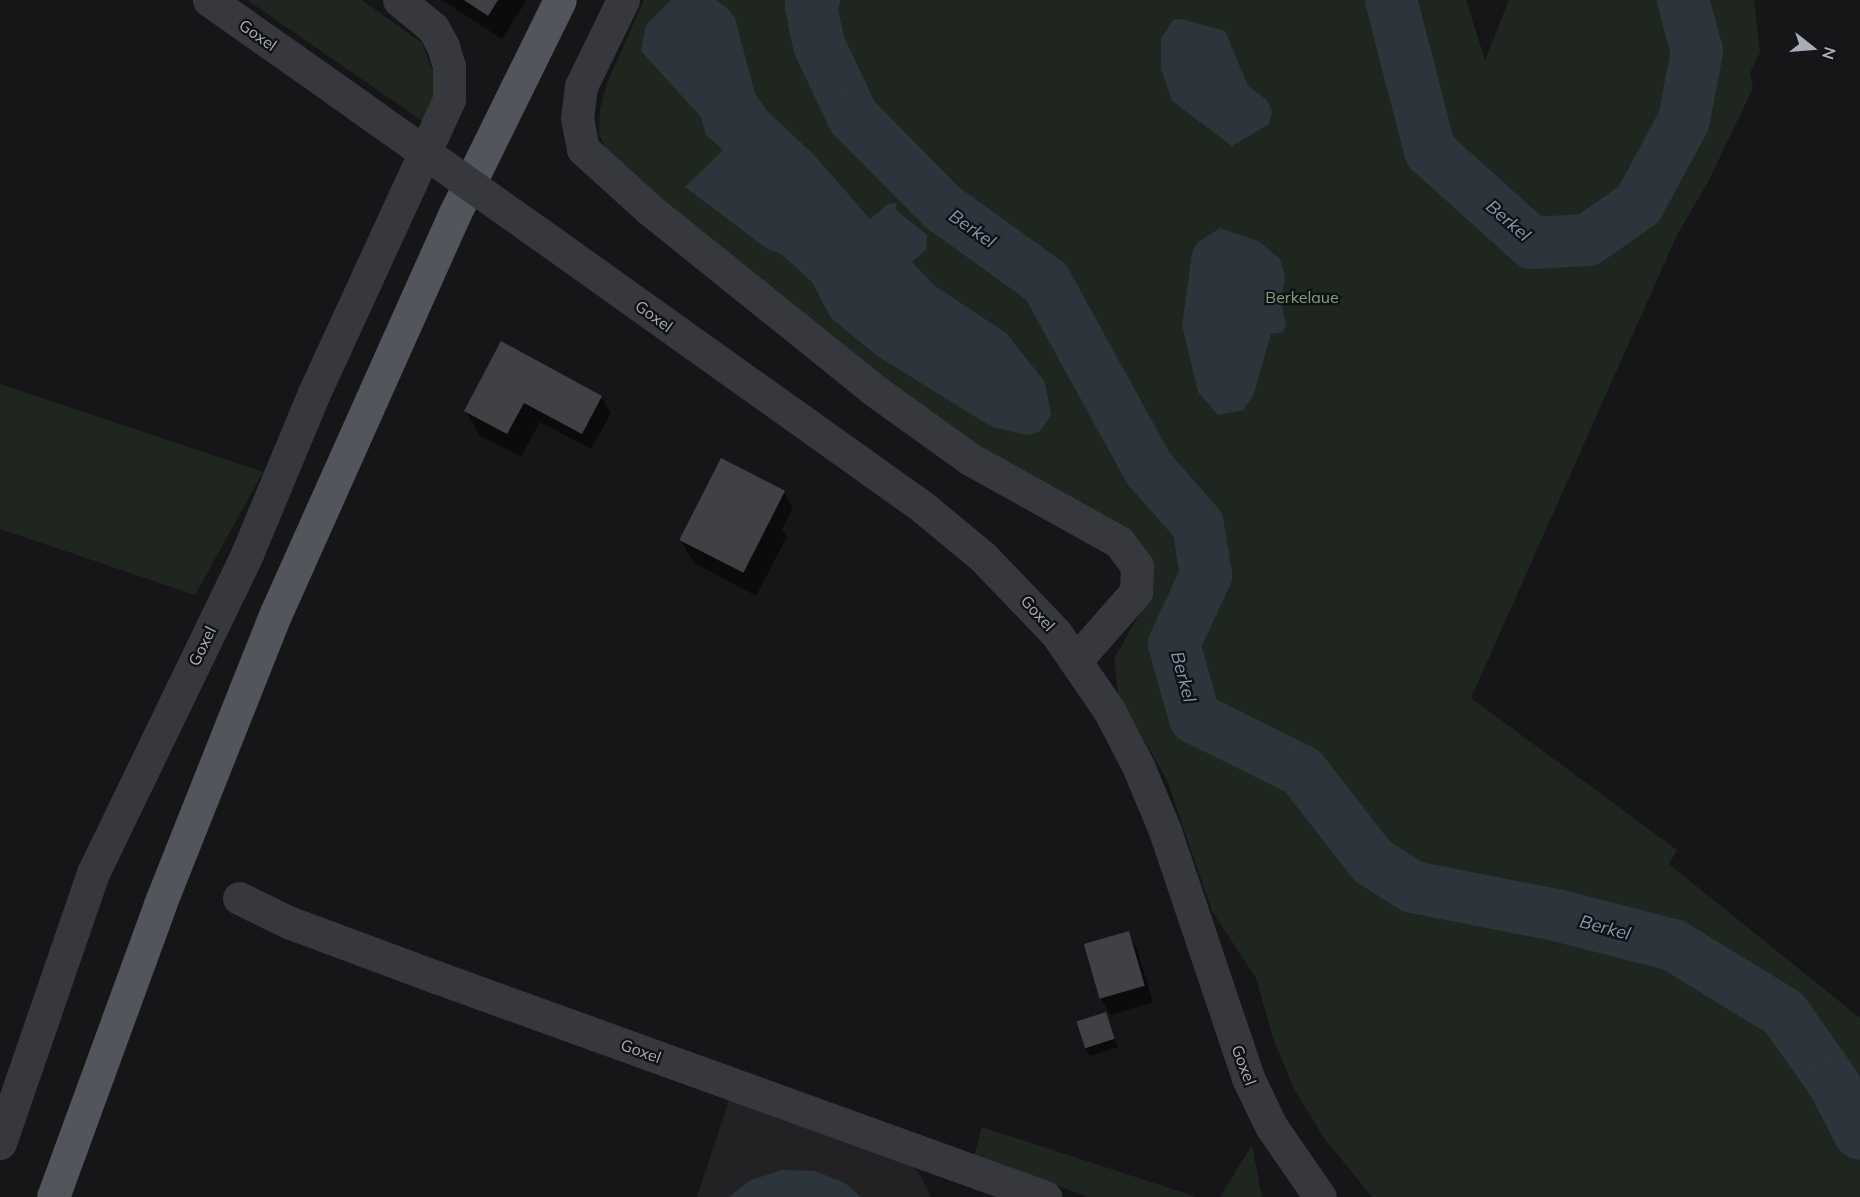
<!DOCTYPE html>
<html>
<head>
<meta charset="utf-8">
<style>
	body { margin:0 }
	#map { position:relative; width:1860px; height:1197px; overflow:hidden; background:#161618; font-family:Mulish,sans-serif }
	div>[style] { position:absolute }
	.built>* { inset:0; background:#222225 }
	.green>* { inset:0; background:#1e261f }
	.water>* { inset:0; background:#2c353c }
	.shadow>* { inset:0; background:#0007 }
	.river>* { height:52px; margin:-26px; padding:0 26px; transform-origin:26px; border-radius:26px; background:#2c353c }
	.building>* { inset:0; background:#404145; transform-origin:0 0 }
	.minor>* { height:33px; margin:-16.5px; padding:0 16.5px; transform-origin:16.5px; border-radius:16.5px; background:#37383d }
	.major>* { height:33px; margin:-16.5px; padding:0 16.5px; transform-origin:16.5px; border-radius:16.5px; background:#53555c }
	.minor-bridge>* { height:33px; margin:-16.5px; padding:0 16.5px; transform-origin:16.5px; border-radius:16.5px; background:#37383d }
	span { translate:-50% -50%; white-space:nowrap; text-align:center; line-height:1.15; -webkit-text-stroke:4.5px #111113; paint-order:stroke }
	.street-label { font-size:16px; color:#a8adb8 }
	.park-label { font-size:16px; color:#7fa381 }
	.water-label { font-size:18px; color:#7f9bb3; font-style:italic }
	.north { position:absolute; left:1782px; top:18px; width:60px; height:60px; -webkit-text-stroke:4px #111113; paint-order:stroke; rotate:107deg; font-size:16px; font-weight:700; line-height:24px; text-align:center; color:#a8adb8 }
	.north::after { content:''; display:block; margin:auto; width:21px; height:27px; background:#a8adb8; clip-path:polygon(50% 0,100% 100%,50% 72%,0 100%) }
</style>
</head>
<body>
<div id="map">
	<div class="built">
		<i style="clip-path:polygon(730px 1097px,907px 1161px,919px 1173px,931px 1197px,697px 1197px)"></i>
	</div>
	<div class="green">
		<i style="clip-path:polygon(247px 0,362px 0,422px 43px,436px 80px,431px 127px)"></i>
		<i style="clip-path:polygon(644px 0,1466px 0,1485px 60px,1509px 0,1754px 0,1760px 52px,1750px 73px,1753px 88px,1708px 182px,1677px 235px,1471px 698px,1677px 850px,1669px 864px,1860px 1018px,1860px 1197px,1372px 1197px,1324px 1138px,1294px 1089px,1273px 1038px,1256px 978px,1212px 911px,1167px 780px,1118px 694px,1114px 659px,1143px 608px,1154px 572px,1133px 541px,960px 440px,618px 170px,599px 135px,600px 109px,607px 83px)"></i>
		<i style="clip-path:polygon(0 384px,263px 472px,195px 595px,0 529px)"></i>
		<i style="clip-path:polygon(982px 1127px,1197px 1197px,1089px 1197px,974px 1156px)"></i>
		<i style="clip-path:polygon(1252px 1145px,1262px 1197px,1220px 1197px)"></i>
	</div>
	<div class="water">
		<i style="clip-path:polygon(671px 0,716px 0,728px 9px,735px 18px,755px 94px,767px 111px,813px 154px,870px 219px,888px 204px,897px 203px,895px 209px,927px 235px,926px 250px,912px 262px,935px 286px,1006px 333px,1045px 382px,1051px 415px,1040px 431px,1027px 435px,992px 427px,876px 355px,831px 318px,812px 282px,781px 254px,766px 248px,685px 187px,723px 150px,706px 135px,701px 117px,641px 51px,646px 25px)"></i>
		<i style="clip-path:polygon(1181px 19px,1225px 31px,1248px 86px,1267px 100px,1272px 111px,1269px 124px,1232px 146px,1172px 101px,1161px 69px,1161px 38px,1173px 20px)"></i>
		<i style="clip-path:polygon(1220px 228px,1258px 241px,1280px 259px,1285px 277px,1281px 301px,1286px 326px,1283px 332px,1271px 334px,1253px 396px,1243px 410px,1218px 415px,1198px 392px,1182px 325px,1192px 253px,1197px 243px)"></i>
		<i style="clip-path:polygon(782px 1170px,815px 1171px,845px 1183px,861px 1197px,729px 1197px,751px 1180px)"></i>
	</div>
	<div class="shadow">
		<i style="clip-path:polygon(442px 0,527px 0,502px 39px)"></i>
		<i style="clip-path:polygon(544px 367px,601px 397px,611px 413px,591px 449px,540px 422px,521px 457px,479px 435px,466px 411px)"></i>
		<i style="clip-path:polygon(784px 492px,793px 508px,782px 529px,787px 537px,756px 596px,694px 563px,680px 539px)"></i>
		<i style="clip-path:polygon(1128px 933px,1137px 949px,1153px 1002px,1111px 1015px,1101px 999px)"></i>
		<i style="clip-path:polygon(1105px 1013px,1118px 1047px,1090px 1056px,1085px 1049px)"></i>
	</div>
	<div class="river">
		<i style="left:814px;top:0;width:8px;rotate:113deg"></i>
		<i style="left:811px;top:7px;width:39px;rotate:78deg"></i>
		<i style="left:819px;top:45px;width:80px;rotate:64.7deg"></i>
		<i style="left:853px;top:117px;width:127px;rotate:45.3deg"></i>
		<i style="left:942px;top:207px;width:128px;rotate:35.8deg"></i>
		<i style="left:1046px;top:282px;width:213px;rotate:61.2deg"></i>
		<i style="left:1149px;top:469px;width:74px;rotate:48.8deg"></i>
		<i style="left:1198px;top:525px;width:51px;rotate:80.9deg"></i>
		<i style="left:1206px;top:575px;width:76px;rotate:114.9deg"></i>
		<i style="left:1174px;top:644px;width:77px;rotate:74.2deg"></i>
		<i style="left:1195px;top:718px;width:119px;rotate:26.4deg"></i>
		<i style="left:1302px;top:771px;width:114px;rotate:52.1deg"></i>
		<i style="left:1372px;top:861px;width:49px;rotate:32.4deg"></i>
		<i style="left:1413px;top:887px;width:146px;rotate:11.1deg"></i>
		<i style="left:1556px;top:915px;width:121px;rotate:14.4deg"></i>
		<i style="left:1673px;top:945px;width:130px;rotate:31.5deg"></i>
		<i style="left:1784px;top:1013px;width:87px;rotate:54.8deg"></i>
		<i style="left:1834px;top:1084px;width:56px;rotate:62.5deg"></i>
		<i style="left:1391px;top:0;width:156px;rotate:75.5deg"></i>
		<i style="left:1430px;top:151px;width:137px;rotate:42deg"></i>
		<i style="left:1532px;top:243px;width:56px;rotate:-3.1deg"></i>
		<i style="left:1588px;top:240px;width:62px;rotate:-35.2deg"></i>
		<i style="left:1639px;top:204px;width:95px;rotate:-61.8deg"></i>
		<i style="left:1684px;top:120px;width:70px;rotate:-79.3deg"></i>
		<i style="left:1697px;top:51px;width:53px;rotate:-105.4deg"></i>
	</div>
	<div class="building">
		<i style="clip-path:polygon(464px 0,498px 0,488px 16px)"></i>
		<i style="clip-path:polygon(501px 341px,602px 396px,582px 434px,524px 403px,507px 434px,464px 411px)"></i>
		<i style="left:721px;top:458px;width:72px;height:92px;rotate:27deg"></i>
		<i style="left:1129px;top:931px;width:57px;height:47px;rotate:74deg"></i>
		<i style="left:1106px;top:1012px;width:28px;height:31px;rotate:72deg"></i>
	</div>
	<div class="minor">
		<i style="left:209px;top:0;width:184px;rotate:35.2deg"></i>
		<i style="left:623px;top:0;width:96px;rotate:116deg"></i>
		<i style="left:581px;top:86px;width:32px;rotate:97deg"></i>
		<i style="left:577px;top:118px;width:32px;rotate:79deg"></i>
		<i style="left:583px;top:149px;width:89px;rotate:42.3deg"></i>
		<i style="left:649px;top:209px;width:289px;rotate:38.8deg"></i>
		<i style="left:874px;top:390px;width:118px;rotate:35.7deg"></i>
		<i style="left:970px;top:459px;width:171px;rotate:29.1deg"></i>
		<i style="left:1119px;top:542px;width:30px;rotate:53deg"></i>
		<i style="left:1137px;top:566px;width:26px;rotate:92deg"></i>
		<i style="left:1136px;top:592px;width:91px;rotate:131.4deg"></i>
		<i style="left:540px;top:234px;width:473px;rotate:35.5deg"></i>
		<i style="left:925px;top:509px;width:75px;rotate:39.6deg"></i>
		<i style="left:983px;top:557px;width:105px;rotate:46.2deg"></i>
		<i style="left:1056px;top:633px;width:93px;rotate:55.5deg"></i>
		<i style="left:1109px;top:710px;width:63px;rotate:62.6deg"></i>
		<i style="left:1138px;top:766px;width:70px;rotate:67.4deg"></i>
		<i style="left:1165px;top:831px;width:261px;rotate:71.4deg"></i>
		<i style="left:1248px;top:1078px;width:53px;rotate:64.4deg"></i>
		<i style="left:1271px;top:1126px;width:86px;rotate:55.4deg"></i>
		<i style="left:239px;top:898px;width:55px;rotate:26.1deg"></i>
		<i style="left:288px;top:922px;width:158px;rotate:20.4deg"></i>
		<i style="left:436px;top:977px;width:648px;rotate:19.86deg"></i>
		<i style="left:0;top:1143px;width:286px;rotate:-71deg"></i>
		<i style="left:93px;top:873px;width:354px;rotate:-64.2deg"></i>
		<i style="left:247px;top:554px;width:174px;rotate:-67.4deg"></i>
		<i style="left:314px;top:393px;width:324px;rotate:-65.3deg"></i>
		<i style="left:449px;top:99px;width:33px;rotate:-90deg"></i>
		<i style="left:449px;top:66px;width:21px;rotate:-107deg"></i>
		<i style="left:443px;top:46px;width:21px;rotate:-119deg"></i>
		<i style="left:433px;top:28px;width:44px;rotate:-140.5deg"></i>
	</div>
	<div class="major">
		<i style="left:53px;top:1197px;width:312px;rotate:-69.9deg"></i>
		<i style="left:160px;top:904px;width:313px;rotate:-68.3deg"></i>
		<i style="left:276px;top:613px;width:438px;rotate:-65.9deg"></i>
		<i style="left:455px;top:213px;width:237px;rotate:-63.8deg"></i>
	</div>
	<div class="minor-bridge">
		<i style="left:359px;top:106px;width:222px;rotate:35.3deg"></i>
	</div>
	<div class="street-label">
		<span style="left:258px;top:35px;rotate:35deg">Goxel</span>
		<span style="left:654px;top:316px;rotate:36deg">Goxel</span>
		<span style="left:1038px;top:613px;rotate:48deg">Goxel</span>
		<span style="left:202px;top:646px;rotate:-64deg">Goxel</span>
		<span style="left:641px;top:1051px;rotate:20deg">Goxel</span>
		<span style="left:1244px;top:1065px;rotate:69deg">Goxel</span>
	</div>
	<div class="park-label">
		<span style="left:1302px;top:297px">Berkelaue</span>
	</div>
	<div class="water-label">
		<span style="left:1508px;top:221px;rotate:41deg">Berkel</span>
		<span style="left:972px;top:229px;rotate:35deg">Berkel</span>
		<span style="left:1183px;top:677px;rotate:75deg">Berkel</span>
		<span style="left:1605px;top:928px;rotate:15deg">Berkel</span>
	</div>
	<div class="north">N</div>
</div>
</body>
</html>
